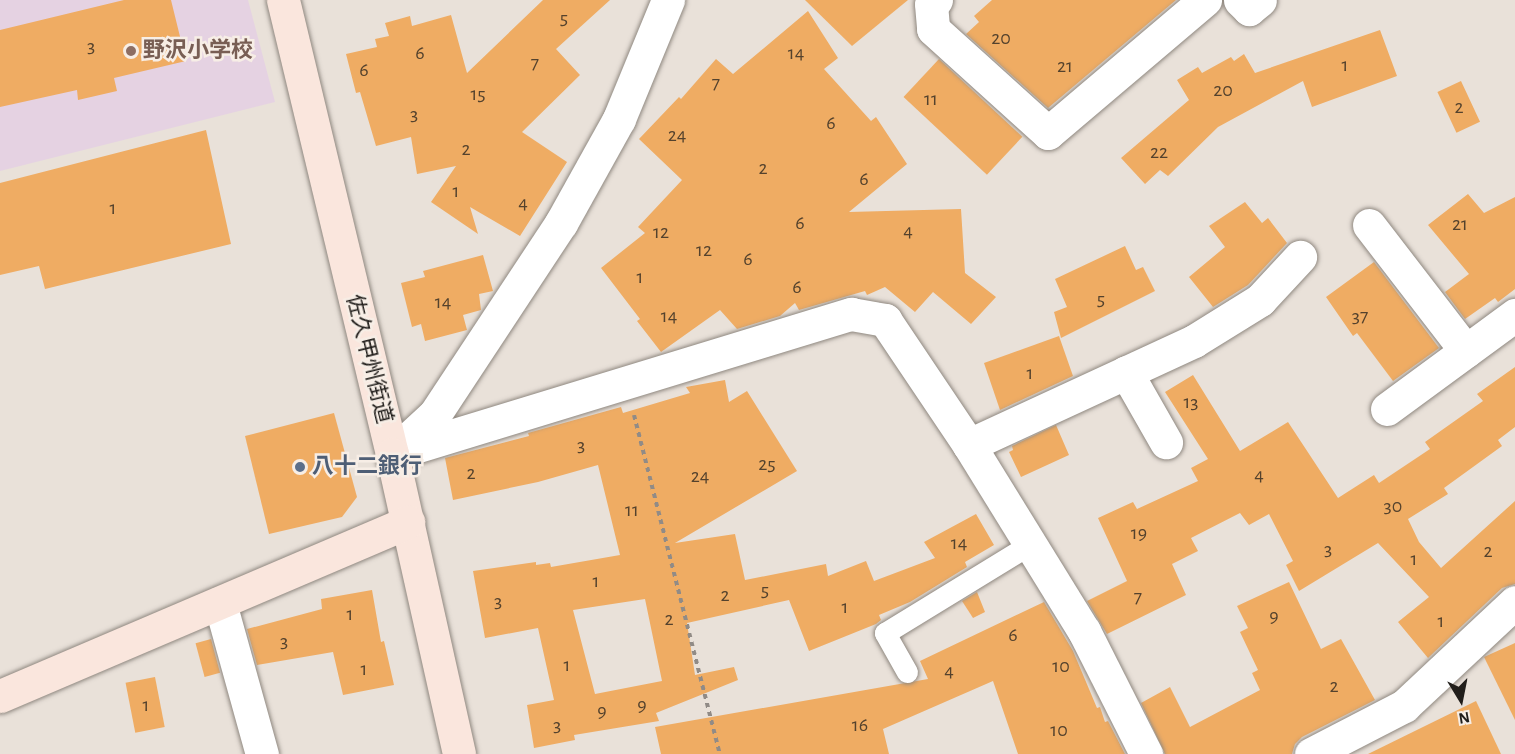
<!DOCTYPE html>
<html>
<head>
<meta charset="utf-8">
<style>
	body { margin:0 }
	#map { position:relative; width:1515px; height:754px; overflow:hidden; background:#e9e1d9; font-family:"Alegreya Sans","Noto Sans JP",sans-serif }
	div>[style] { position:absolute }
	.education>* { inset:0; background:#e5d2e2 }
	.building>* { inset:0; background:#efac63; transform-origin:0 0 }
	.path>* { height:4px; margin-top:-2px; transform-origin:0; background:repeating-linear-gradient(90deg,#918b86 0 4.5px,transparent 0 9px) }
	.roads { filter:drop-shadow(0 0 2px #8f8880) drop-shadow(0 0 2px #8f8880) }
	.lane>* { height:21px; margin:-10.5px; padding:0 10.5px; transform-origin:10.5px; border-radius:10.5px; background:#fff }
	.street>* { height:33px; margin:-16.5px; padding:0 16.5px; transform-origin:16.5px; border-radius:16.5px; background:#fff }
	.secondary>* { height:33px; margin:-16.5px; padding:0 16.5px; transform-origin:16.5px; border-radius:16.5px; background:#fae6dd }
	.dots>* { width:16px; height:16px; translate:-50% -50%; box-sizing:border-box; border:3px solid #f7eee6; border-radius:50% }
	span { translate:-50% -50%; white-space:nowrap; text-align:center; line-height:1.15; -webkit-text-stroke:5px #f7eee6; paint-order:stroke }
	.number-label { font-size:20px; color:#54422d }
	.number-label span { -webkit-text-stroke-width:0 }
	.education-label { font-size:22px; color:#785e54; font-weight:700 }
	.left { translate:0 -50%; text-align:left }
	.street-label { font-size:22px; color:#211e1b }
	.service-label { font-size:22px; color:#4e5e75; font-weight:700 }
	.north { position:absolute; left:1431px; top:670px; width:60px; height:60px; -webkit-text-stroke:4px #f7eee6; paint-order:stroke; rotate:170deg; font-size:16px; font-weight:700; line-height:24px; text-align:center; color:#211e1b }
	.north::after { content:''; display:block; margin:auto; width:21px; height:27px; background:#211e1b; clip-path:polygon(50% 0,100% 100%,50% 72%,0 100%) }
</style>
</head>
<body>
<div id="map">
	<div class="education">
		<i style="clip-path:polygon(0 0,248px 0,275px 102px,0 171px)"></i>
	</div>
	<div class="building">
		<i style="clip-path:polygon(124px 0,171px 0,186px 61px,114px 78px,117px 91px,78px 100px,77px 90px,0 107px,0 30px)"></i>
		<i style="clip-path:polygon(543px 0,610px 0,556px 49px,580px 75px,522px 132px,567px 162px,520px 236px,470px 207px,478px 234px,431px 202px,456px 166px,417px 174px,411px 137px,376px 146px,360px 92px,356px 93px,346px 54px,377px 47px,375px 39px,389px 36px,385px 23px,410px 16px,412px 26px,451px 15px,467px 73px)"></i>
		<i style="clip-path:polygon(805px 0,908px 0,852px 46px)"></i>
		<i style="clip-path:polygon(992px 0,1176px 0,1048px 108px,966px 34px,979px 22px,974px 16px)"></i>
		<i style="clip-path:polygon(808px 11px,838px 58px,824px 69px,871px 121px,876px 117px,907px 164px,849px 212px,961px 209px,965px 273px,996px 297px,971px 324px,933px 292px,915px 312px,885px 287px,867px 295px,865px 291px,799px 310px,795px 303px,780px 316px,737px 329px,720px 310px,661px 352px,637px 321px,640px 319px,601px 268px,645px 233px,638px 227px,682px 180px,639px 139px,679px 97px,681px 99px,716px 59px,733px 74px)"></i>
		<i style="clip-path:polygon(1380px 30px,1397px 76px,1312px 107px,1303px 81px,1218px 127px,1168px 176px,1160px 170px,1145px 184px,1121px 158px,1189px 100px,1177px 80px,1198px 67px,1202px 73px,1231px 57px,1234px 61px,1244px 54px,1255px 73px)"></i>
		<i style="left:939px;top:59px;width:114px;height:52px;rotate:43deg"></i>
		<i style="left:1461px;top:81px;width:45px;height:26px;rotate:65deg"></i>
		<i style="clip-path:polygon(206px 130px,231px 244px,45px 289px,39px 266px,0 275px,0 183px)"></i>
		<i style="clip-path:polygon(1468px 194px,1484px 213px,1515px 197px,1515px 289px,1498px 302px,1495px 298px,1465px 319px,1445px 292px,1469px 274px,1428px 225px)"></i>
		<i style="clip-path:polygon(1245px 202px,1262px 223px,1268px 218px,1287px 243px,1248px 285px,1213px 307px,1189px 277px,1225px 247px,1209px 226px)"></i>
		<i style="clip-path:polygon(1125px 246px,1136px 270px,1143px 267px,1155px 291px,1061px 338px,1054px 312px,1067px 307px,1055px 279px)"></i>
		<i style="clip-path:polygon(483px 255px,493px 291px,479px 294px,481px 310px,463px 315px,467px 330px,425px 341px,421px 324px,412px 327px,401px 283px,425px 277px,423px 271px)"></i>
		<i style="clip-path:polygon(1374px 262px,1439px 348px,1393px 381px,1357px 333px,1353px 336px,1326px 297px)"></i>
		<i style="clip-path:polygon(1059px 336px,1073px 376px,1000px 410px,984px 363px)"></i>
		<i style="clip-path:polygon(1515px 367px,1515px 427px,1498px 440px,1502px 446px,1444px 488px,1448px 494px,1408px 519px,1419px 542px,1441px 568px,1515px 501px,1515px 584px,1502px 588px,1428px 658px,1398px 622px,1429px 597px,1378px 543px,1299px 591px,1286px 565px,1293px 561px,1269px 514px,1249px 525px,1240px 513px,1191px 538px,1198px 551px,1172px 564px,1186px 595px,1107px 634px,1087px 601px,1127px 581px,1098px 518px,1133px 502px,1137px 509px,1198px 481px,1191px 468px,1208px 459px,1165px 392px,1193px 375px,1240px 451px,1288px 422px,1338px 498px,1374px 475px,1379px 483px,1430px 449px,1425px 442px,1483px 401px,1477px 394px)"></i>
		<i style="clip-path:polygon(evenodd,725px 380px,729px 402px,747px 391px,797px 471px,675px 543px,735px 534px,745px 580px,826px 564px,828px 576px,866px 561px,874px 581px,935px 558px,924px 542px,976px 514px,994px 545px,965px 562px,967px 567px,910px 602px,879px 615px,881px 620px,876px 624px,809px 651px,789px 600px,687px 623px,695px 675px,734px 667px,738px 680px,656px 713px,659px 721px,574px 735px,575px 740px,534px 748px,527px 705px,554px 700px,538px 628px,485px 638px,473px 571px,536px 562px,536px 565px,550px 563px,551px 567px,620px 555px,598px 465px,538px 482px,453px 500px,445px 458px,529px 436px,528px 433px,621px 407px,623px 413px,690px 393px,686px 387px,725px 380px,645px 599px,662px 681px,595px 694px,573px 610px,645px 599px)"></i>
		<i style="clip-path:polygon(334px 413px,357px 497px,342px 517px,269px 534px,245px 436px)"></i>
		<i style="clip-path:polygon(1056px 425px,1069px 455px,1021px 477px,1009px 452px,1013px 450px,1012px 446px)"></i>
		<i style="clip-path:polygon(1289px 582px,1321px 649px,1341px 639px,1375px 700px,1302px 737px,1295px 744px,1292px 754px,1165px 754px,1141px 703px,1170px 687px,1190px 727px,1260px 690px,1252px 673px,1258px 670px,1240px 632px,1248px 628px,1237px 606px)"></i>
		<i style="clip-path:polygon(372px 590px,381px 642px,384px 641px,394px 685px,343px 695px,333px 652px,257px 665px,247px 629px,322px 609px,321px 599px)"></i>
		<i style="clip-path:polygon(977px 592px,985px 612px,973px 618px,962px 601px)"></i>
		<i style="clip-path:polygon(1044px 602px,1073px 651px,1097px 708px,1100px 707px,1105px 722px,1108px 721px,1125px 754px,1018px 754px,993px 681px,883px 729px,889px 754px,661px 754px,655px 727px,928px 679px,920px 661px)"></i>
		<i style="left:211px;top:639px;width:35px;height:16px;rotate:75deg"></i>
		<i style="clip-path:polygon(1515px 643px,1515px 720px,1484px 657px)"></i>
		<i style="left:155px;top:677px;width:51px;height:30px;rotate:79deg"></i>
		<i style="clip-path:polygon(1476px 701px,1501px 754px,1368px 754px,1425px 726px)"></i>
	</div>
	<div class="path">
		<i style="left:634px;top:415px;width:350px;rotate:75.8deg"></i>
	</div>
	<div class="roads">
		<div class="lane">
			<i style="left:907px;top:672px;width:45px;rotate:-119.4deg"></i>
			<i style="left:885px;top:633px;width:170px;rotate:-31.5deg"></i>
		</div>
		<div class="street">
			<i style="left:668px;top:0;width:129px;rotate:112.4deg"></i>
			<i style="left:619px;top:119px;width:119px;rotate:119.1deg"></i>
			<i style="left:561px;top:223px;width:229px;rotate:123.4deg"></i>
			<i style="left:435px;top:414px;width:59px;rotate:137.1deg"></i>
			<i style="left:392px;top:454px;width:480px;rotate:-17deg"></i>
			<i style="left:851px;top:314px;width:35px;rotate:10deg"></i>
			<i style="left:885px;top:320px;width:151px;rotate:56.1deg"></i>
			<i style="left:969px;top:445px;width:219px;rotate:58.3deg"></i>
			<i style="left:1084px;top:631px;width:138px;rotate:63.2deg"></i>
			<i style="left:936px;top:0;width:6px;rotate:141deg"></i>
			<i style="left:931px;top:4px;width:25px;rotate:85deg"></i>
			<i style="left:933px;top:29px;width:155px;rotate:42.1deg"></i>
			<i style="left:1048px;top:133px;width:206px;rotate:-40.3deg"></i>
			<i style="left:1240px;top:0;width:13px;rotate:45deg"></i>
			<i style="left:1249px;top:9px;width:14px;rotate:-39deg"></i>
			<i style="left:1369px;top:225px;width:159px;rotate:52.4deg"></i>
			<i style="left:1126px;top:372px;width:81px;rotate:60.3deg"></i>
			<i style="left:1387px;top:409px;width:159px;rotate:-36.3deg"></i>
			<i style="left:969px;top:445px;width:248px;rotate:-24.8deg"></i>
			<i style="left:1194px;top:341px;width:78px;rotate:-31.8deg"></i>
			<i style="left:1260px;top:300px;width:59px;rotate:-47.1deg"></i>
			<i style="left:220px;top:603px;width:157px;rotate:74.5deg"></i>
			<i style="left:1311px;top:754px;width:105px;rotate:-27.3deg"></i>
			<i style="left:1404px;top:706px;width:152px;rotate:-43.1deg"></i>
		</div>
		<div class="secondary">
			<i style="left:283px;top:0;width:467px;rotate:76.5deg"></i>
			<i style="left:392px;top:454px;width:307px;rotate:77.4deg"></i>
			<i style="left:0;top:696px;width:444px;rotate:-23.1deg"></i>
		</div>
	</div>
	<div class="dots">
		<i style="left:131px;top:51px;background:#8d6e63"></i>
		<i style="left:300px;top:467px;background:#5c6f8a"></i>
	</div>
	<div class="number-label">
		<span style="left:564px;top:18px">5</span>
		<span style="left:1001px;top:38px">20</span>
		<span style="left:91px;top:46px">3</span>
		<span style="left:420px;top:53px">6</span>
		<span style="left:796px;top:53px">14</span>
		<span style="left:535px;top:63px">7</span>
		<span style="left:1345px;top:65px">1</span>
		<span style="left:1065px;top:66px">21</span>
		<span style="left:364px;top:70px">6</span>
		<span style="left:716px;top:83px">7</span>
		<span style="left:1223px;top:90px">20</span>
		<span style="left:478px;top:94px">15</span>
		<span style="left:931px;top:99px">11</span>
		<span style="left:1459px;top:107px">2</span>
		<span style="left:414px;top:114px">3</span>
		<span style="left:831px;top:123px">6</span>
		<span style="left:677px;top:135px">24</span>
		<span style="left:466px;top:149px">2</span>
		<span style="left:1159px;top:152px">22</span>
		<span style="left:763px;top:168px">2</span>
		<span style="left:864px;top:179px">6</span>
		<span style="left:456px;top:191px">1</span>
		<span style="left:523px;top:203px">4</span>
		<span style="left:113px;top:208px">1</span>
		<span style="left:800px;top:223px">6</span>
		<span style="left:1460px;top:224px">21</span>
		<span style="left:908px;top:231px">4</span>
		<span style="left:661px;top:232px">12</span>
		<span style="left:704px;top:250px">12</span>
		<span style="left:748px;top:259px">6</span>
		<span style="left:640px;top:277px">1</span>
		<span style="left:797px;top:287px">6</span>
		<span style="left:1101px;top:299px">5</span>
		<span style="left:443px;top:302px">14</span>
		<span style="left:669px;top:316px">14</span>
		<span style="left:1360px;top:316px">37</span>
		<span style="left:1030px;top:373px">1</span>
		<span style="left:1191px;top:402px">13</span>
		<span style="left:581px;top:445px">3</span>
		<span style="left:767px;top:464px">25</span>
		<span style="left:471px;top:473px">2</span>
		<span style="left:1259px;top:475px">4</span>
		<span style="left:700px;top:476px">24</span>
		<span style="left:1393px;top:506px">30</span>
		<span style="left:632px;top:510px">11</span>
		<span style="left:1139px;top:533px">19</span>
		<span style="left:959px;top:543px">14</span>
		<span style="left:1328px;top:549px">3</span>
		<span style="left:1488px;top:551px">2</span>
		<span style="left:1414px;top:559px">1</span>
		<span style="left:596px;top:581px">1</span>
		<span style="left:765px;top:590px">5</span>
		<span style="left:725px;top:595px">2</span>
		<span style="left:1138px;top:597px">7</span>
		<span style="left:498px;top:601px">3</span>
		<span style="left:845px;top:607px">1</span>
		<span style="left:350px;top:614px">1</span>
		<span style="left:1274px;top:616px">9</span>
		<span style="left:669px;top:619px">2</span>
		<span style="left:1441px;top:621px">1</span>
		<span style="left:1013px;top:635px">6</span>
		<span style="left:284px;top:641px">3</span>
		<span style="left:567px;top:665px">1</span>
		<span style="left:1061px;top:666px">10</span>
		<span style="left:364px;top:669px">1</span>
		<span style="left:949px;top:671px">4</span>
		<span style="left:1334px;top:686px">2</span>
		<span style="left:146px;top:705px">1</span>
		<span style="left:642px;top:705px">9</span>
		<span style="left:602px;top:711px">9</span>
		<span style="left:557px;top:725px">3</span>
		<span style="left:860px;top:725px">16</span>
		<span style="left:1059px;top:730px">10</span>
	</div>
	<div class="education-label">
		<span class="left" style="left:143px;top:51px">野沢小学校</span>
	</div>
	<div class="street-label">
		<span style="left:369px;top:359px;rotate:76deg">佐久甲州街道</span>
	</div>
	<div class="service-label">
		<span class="left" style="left:312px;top:467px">八十二銀行</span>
	</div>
	<div class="north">N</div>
</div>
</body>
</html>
